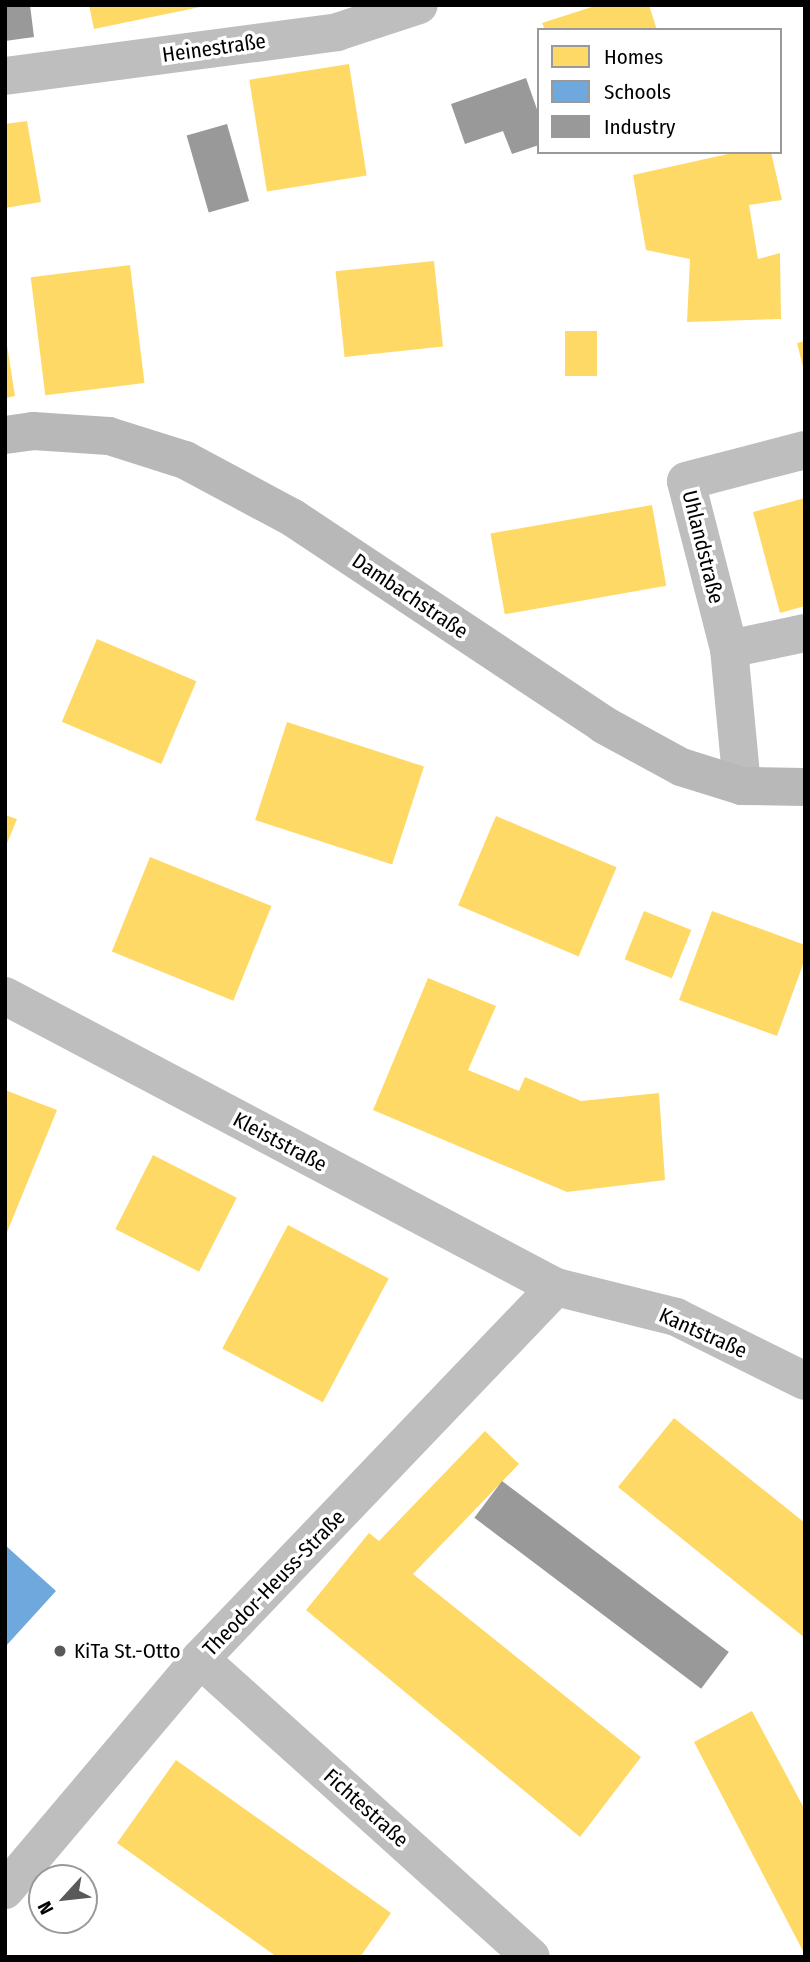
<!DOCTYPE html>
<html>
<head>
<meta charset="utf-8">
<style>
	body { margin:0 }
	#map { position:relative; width:810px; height:1962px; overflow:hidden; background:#fff; font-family:"Fira Sans Condensed",sans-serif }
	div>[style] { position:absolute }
	.homes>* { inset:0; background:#ffd966; transform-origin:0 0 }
	.schools>* { inset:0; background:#6fa8dc }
	.industry>* { inset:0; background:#999; transform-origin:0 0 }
	.street>* { height:38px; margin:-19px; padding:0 19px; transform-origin:19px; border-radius:19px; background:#bebebe }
	.secondary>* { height:38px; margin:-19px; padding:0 19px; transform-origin:19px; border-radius:19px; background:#b8b8b8 }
	.dots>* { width:19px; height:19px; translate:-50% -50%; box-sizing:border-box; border:4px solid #fff; border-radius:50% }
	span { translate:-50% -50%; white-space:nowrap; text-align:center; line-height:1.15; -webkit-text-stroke:7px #fff; paint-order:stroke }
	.street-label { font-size:21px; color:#000 }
	.poi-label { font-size:21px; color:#000 }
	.left { translate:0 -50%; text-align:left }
	.frame { position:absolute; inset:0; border:7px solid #000; pointer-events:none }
	.legend { position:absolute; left:537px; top:28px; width:245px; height:126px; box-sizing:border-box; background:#fff; border:2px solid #999; margin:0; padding:9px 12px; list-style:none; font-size:21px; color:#000 }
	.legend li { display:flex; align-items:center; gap:14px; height:35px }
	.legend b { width:35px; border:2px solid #999 }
	.north { position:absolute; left:28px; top:1864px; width:70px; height:70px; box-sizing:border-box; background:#fff; border:2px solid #999; border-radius:50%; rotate:243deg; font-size:19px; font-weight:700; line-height:28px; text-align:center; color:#000 }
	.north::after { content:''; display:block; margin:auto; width:24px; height:32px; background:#595959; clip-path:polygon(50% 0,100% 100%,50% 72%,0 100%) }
</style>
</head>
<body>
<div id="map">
	<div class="homes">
		<i style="clip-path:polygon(89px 5px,205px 5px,205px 6px,94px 29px)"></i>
		<i style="clip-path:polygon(598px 5px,649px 5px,657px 30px,545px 30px,542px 23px)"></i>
		<i style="left:349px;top:64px;width:113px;height:101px;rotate:81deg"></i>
		<i style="clip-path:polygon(27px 121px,41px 202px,5px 208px,5px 124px)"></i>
		<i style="clip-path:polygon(737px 152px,771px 152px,782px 200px,749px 205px,758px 259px,780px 253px,781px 319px,687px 322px,690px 259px,646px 250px,633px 175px)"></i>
		<i style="left:434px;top:261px;width:86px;height:99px;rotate:84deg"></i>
		<i style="left:130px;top:265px;width:119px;height:100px;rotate:83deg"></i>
		<i style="left:565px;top:331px;width:32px;height:45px"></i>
		<i style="clip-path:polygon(5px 333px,15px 396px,5px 398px)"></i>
		<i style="clip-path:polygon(805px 341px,805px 371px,804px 371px,797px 343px)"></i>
		<i style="clip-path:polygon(805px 498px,805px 606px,780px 613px,753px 512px)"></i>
		<i style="left:652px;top:505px;width:82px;height:164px;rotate:80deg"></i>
		<i style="left:97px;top:639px;width:108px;height:90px;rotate:23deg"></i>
		<i style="left:287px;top:722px;width:144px;height:103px;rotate:18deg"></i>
		<i style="clip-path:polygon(5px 815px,17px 819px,5px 848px)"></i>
		<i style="left:496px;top:816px;width:131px;height:97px;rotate:23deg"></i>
		<i style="left:150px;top:857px;width:131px;height:102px;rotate:22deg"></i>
		<i style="left:644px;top:911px;width:51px;height:52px;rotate:22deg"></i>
		<i style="clip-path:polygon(712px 911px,805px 945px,805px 959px,777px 1036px,679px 1000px)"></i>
		<i style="clip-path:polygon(428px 978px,496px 1006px,468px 1070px,519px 1091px,525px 1077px,581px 1101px,659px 1093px,665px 1180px,567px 1192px,373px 1110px)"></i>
		<i style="clip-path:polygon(5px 1090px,57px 1110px,5px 1237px)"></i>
		<i style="left:153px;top:1155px;width:94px;height:83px;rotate:27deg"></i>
		<i style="left:288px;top:1225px;width:114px;height:140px;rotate:28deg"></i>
		<i style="clip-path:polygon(674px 1418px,805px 1523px,805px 1638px,618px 1487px)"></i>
		<i style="clip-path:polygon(485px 1431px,519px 1464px,413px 1574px,641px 1757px,580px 1837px,306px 1610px,369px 1533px,379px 1541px)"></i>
		<i style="clip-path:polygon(752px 1711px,805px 1810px,805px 1955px,694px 1742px)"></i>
		<i style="clip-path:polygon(176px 1760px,391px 1913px,360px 1957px,277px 1957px,117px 1843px)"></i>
	</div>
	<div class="schools">
		<i style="clip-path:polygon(5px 1545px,56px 1591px,5px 1647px)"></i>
	</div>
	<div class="industry">
		<i style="clip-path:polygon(5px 5px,30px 5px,34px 37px,5px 41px)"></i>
		<i style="clip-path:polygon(526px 78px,539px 115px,539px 145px,512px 154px,503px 131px,465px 144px,451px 104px)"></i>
		<i style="left:227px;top:124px;width:80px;height:42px;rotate:74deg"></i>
		<i style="left:502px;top:1481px;width:284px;height:46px;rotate:37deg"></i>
	</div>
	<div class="street">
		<i style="left:5px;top:76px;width:335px;rotate:-7.5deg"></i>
		<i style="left:337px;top:32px;width:86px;rotate:-18.2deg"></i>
		<i style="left:729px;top:649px;width:78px;rotate:-11.9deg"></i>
		<i style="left:742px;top:786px;width:138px;rotate:-95.4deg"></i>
		<i style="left:729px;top:649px;width:173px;rotate:-104.4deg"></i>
		<i style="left:686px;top:481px;width:123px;rotate:-14.6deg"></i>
		<i style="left:5px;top:996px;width:623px;rotate:27.84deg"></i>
		<i style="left:556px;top:1287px;width:124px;rotate:14deg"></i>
		<i style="left:676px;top:1317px;width:144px;rotate:26.4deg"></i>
		<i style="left:200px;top:1659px;width:445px;rotate:42deg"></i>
		<i style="left:5px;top:1890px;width:302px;rotate:-49.8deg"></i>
		<i style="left:200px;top:1659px;width:515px;rotate:-46.26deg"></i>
	</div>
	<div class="secondary">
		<i style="left:5px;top:435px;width:28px;rotate:-8deg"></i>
		<i style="left:33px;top:431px;width:76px;rotate:3.8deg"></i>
		<i style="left:109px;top:436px;width:80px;rotate:17.5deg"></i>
		<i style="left:185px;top:460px;width:123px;rotate:28.2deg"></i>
		<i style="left:293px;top:518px;width:374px;rotate:33.6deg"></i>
		<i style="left:604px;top:725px;width:88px;rotate:28.6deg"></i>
		<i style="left:681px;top:767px;width:64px;rotate:17.3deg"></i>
		<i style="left:742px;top:786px;width:63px;rotate:0.9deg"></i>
	</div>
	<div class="dots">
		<i style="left:60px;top:1651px;background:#595959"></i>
	</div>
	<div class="street-label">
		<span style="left:214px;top:48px;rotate:-8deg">Heinestraße</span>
		<span style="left:703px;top:547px;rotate:76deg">Uhlandstraße</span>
		<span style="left:410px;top:596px;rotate:34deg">Dambachstraße</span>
		<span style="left:280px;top:1142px;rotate:28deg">Kleiststraße</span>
		<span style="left:703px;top:1333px;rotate:24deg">Kantstraße</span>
		<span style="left:274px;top:1583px;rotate:-46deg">Theodor-Heuss-Straße</span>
		<span style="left:366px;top:1808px;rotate:42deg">Fichtestraße</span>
	</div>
	<div class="poi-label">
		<span class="left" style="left:74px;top:1651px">KiTa St.-Otto</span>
	</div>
	<div class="frame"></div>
	<ul class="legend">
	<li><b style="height:19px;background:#ffd966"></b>Homes</li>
	<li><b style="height:19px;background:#6fa8dc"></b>Schools</li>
	<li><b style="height:19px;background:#999"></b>Industry</li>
	</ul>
	<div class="north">N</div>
</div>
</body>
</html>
